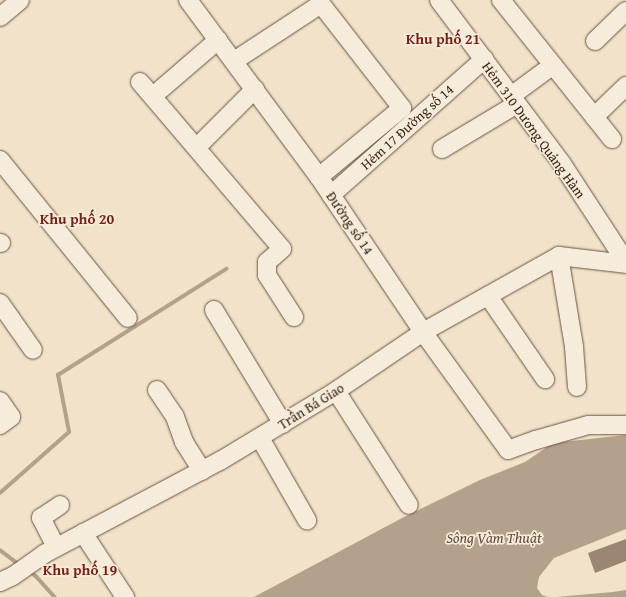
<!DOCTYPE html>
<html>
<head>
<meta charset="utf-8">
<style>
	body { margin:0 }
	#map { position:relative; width:626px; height:597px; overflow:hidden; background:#f1e2c9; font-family:"Gentium Book Plus",serif }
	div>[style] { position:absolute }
	.water>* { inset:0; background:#b4a18b }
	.stream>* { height:3.5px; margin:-1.75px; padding:0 1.75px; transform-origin:1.75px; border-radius:1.75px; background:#b4a18b }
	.building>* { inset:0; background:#9b8771 }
	.roads { filter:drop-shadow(0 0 1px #6a5440) drop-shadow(0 0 1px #6a5440) }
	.minor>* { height:18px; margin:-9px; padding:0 9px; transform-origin:9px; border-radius:9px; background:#f6ecdc }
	span { translate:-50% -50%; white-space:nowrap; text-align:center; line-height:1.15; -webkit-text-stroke:3.5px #f6ecdc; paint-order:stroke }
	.street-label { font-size:14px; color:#3d2412 }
	.neighbourhood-label { font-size:15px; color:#7a1f14; font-weight:700 }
	.water-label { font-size:15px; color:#614a36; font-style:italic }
</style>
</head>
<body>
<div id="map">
	<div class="water">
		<i style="clip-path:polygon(626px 435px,626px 529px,554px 558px,539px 577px,537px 588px,542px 595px,548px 597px,254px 597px,404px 517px,480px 480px,525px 462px,553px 443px)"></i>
		<i style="clip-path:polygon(626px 590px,626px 597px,556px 597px,613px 592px)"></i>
	</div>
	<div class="stream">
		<i style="left:0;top:493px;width:92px;rotate:-41.5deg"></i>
		<i style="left:69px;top:432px;width:58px;rotate:-100.9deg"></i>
		<i style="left:58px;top:375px;width:199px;rotate:-32.2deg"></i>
		<i style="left:0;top:550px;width:25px;rotate:37deg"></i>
		<i style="left:29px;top:571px;width:9px;rotate:36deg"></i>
		<i style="left:36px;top:576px;width:28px;rotate:48deg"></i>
	</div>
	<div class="building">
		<i style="clip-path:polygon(626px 539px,626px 561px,595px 573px,588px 553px)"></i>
	</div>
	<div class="roads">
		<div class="minor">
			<i style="left:188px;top:0;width:220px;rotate:53.5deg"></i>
			<i style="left:319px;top:177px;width:187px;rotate:56.1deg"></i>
			<i style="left:423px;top:332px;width:145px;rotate:54.2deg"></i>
			<i style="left:508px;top:450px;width:30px;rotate:-20deg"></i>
			<i style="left:536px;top:440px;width:54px;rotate:-16.1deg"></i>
			<i style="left:588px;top:425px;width:38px"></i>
			<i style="left:439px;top:0;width:205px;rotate:53.1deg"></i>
			<i style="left:562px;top:164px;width:117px;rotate:56.9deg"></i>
			<i style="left:501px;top:0;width:178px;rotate:51.4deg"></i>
			<i style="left:0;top:17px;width:26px;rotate:-40deg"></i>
			<i style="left:595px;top:41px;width:43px;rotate:-44.1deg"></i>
			<i style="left:234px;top:61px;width:104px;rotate:-33.2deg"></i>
			<i style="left:321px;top:4px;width:132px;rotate:52.1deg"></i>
			<i style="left:402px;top:108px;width:108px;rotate:140.3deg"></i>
			<i style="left:140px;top:82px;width:219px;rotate:49.6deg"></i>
			<i style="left:282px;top:249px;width:20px;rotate:139deg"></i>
			<i style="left:267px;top:262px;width:13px;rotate:90deg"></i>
			<i style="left:267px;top:275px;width:50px;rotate:57.3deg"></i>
			<i style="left:153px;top:96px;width:86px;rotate:-40.7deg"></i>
			<i style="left:511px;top:96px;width:52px;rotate:-36.4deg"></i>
			<i style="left:594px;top:117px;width:45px;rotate:-44.1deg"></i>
			<i style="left:197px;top:147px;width:82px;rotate:-45deg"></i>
			<i style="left:442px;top:149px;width:87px;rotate:-31deg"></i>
			<i style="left:0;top:160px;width:203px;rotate:51deg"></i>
			<i style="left:331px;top:195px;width:205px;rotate:-41.6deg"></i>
			<i style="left:0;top:243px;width:1px"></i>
			<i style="left:559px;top:256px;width:92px;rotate:80.6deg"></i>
			<i style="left:574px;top:347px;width:40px;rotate:85.7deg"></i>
			<i style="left:488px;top:296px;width:101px;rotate:55.5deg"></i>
			<i style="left:0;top:303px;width:57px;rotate:54.9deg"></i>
			<i style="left:214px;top:310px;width:133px;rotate:58.8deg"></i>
			<i style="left:157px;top:390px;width:32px;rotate:56deg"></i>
			<i style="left:175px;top:417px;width:27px;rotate:70deg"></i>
			<i style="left:184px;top:442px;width:34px;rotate:58deg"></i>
			<i style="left:336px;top:391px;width:135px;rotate:57.4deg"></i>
			<i style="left:0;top:401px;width:19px;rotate:55deg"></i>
			<i style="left:11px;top:417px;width:14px;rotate:144deg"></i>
			<i style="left:260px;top:438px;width:95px;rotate:60.2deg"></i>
			<i style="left:83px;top:533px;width:77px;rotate:56.7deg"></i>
			<i style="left:56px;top:547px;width:33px;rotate:-117deg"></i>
			<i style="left:41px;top:518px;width:23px;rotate:-34deg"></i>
			<i style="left:0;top:582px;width:14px;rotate:-25deg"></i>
			<i style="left:13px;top:576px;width:38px;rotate:-35deg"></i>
			<i style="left:44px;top:554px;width:199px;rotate:-27.9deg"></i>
			<i style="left:220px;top:461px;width:135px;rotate:-31.1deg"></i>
			<i style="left:336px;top:391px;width:105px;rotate:-34.1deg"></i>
			<i style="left:423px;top:332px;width:156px;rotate:-29.2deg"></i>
			<i style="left:559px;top:256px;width:67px;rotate:6.8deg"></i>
		</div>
	</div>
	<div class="street-label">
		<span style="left:407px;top:127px;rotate:-42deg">Hẻm 17 Đường số 14</span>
		<span style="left:534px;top:130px;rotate:54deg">Hẻm 310 Dương Quảng Hàm</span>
		<span style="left:350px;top:223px;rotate:56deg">Đường số 14</span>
		<span style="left:311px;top:406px;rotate:-32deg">Trần Bá Giao</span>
	</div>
	<div class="neighbourhood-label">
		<span style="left:443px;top:39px">Khu phố 21</span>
		<span style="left:77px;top:219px">Khu phố 20</span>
		<span style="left:80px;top:570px">Khu phố 19</span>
	</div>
	<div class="water-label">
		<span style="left:494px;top:538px">Sông Vàm Thuật</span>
	</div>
</div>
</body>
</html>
